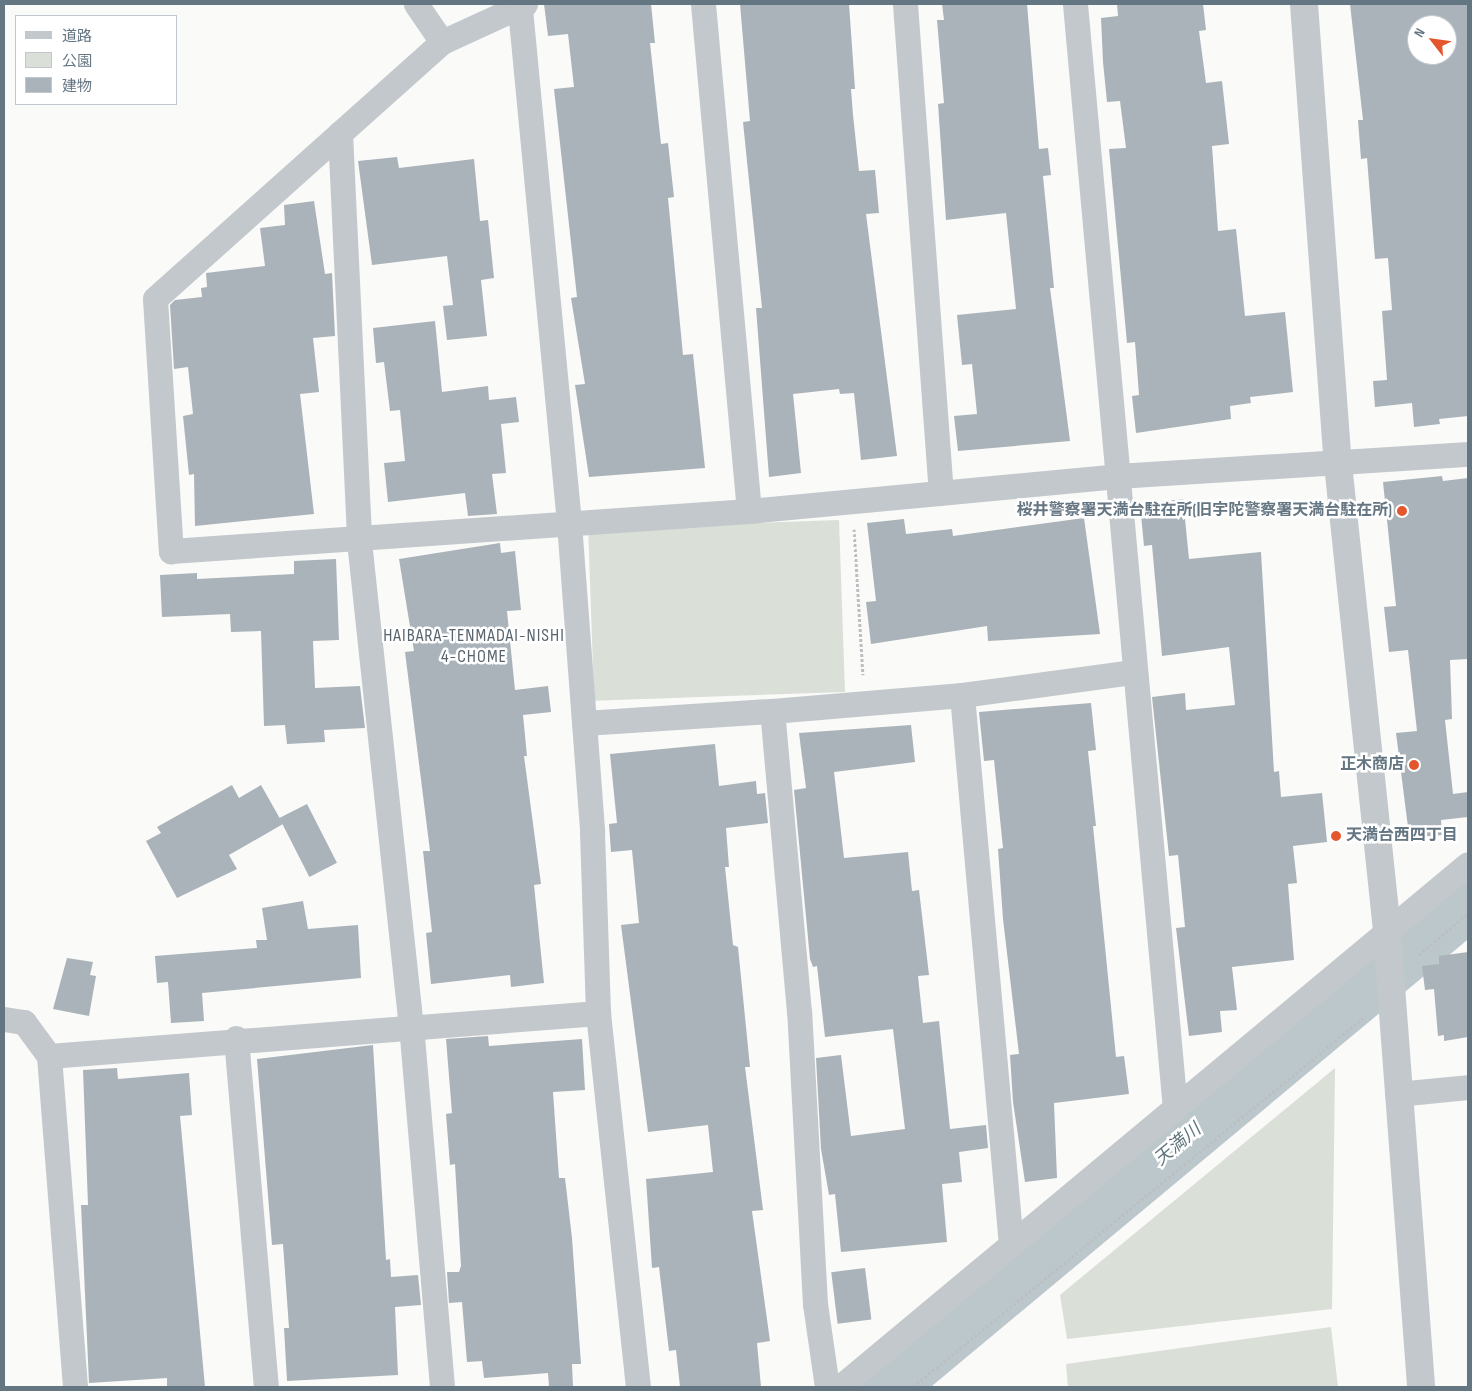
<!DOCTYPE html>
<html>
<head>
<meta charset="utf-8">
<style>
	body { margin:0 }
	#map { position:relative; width:1472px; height:1391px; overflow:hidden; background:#fafaf8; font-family:"Sofia Sans Condensed","Noto Sans JP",sans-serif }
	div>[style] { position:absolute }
	.green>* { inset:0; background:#dadfd7; transform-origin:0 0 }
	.river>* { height:56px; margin:-28px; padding:0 28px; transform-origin:28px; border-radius:28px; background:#bbc7cb }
	.building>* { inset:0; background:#aab3b9; transform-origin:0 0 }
	.path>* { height:3px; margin-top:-1.5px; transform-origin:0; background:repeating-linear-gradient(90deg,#bbbfc2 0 2.5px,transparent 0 5px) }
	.minor>* { height:25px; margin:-12.5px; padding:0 12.5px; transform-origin:12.5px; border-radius:12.5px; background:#c3c8cc }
	.tertiary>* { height:28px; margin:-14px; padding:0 14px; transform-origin:14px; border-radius:14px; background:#c3c8cc }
	.dots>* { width:14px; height:14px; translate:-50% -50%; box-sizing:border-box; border:2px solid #fff; border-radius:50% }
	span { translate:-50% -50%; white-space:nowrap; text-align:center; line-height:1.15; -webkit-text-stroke:5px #fff; paint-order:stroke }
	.poi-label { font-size:16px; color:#657683; font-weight:700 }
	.right { translate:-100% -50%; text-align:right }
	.left { translate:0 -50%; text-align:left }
	.neighbourhood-label { font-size:18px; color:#57646e; letter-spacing:1px }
	.water-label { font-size:18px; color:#60757c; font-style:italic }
	.frame { position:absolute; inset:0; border:5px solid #657683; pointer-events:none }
	.legend { position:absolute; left:15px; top:15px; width:162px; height:90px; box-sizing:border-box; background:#fff; border:1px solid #c1c8cd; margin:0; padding:6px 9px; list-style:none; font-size:15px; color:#657683 }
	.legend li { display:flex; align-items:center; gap:10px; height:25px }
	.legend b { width:25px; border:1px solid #c1c8cd }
	.north { position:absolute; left:1407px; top:15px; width:50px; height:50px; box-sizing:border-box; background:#fff; border:1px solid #c1c8cd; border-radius:50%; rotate:300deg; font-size:14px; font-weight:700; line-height:20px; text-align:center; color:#657683 }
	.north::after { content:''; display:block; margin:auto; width:18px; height:22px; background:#e4572e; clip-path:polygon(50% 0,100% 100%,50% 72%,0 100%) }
</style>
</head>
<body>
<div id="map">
	<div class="green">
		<i style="left:839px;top:520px;width:172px;height:251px;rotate:88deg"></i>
		<i style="clip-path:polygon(1335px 1068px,1332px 1309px,1067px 1339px,1060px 1295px)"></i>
		<i style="clip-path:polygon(1331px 1327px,1338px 1387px,1068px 1387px,1066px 1364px)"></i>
	</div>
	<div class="river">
		<i style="left:887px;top:1387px;width:756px;rotate:-39.8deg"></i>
	</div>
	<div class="building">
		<i style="clip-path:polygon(544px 4px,651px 4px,655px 43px,650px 43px,661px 144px,668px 143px,674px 197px,668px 198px,683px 355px,693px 354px,705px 468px,589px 477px,575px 385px,585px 384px,571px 298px,577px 297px,554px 89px,574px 87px,568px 34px,548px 36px)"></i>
		<i style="clip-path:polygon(740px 4px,849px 4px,855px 89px,851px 89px,853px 115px,859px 171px,875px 170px,879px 213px,866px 214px,897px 456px,861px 460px,854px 393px,840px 394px,839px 389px,793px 394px,801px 473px,769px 477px,756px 308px,762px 308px,743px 122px,750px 121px)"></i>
		<i style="clip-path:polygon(942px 4px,1027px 4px,1039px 149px,1048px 148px,1051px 175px,1043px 176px,1054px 288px,1050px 288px,1070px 441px,958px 451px,954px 416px,977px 414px,972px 364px,962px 365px,957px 315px,1016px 309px,1006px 213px,946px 220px,938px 104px,944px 103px,937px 20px,944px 20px)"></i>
		<i style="clip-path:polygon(1117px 4px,1203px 4px,1206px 30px,1199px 31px,1206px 83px,1222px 81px,1229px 144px,1212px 146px,1218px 231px,1236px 229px,1245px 316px,1285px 312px,1293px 392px,1250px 397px,1251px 403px,1230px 406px,1231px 419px,1136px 433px,1132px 396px,1139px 395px,1135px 342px,1127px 343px,1109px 149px,1126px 148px,1120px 101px,1107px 102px,1103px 62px,1101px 18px,1118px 16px)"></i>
		<i style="clip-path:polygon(evenodd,1350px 4px,1468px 4px,1468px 416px,1439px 419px,1440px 424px,1414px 427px,1412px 403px,1375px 407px,1373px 381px,1387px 380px,1382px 311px,1392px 310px,1388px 258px,1375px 259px,1367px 158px,1361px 159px,1358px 120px,1363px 120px,1350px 4px,1417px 25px,1447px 25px,1447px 55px,1417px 55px,1417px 25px)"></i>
		<i style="clip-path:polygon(397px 157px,399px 168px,474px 159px,480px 221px,488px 220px,494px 278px,481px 280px,487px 336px,447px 340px,443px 306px,453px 305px,447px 256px,372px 265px,358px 161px)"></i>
		<i style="clip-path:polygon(314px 201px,325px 274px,332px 273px,335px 336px,313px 338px,319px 392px,300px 394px,314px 514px,195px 526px,194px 474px,189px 475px,183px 416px,193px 414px,188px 367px,174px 369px,170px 305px,175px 300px,202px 297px,201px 288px,207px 287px,206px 273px,265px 266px,260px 228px,285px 225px,284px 205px)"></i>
		<i style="clip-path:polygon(435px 321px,442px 392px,488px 386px,489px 400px,516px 397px,519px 422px,501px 424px,506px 473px,492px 474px,497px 514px,468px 516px,465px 493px,388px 502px,384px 463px,405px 461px,400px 410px,390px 411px,384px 362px,376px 363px,373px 328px)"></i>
		<i style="clip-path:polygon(1442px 476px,1443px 481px,1468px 478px,1468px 659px,1450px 660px,1452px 719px,1445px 720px,1453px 794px,1468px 792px,1468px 817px,1441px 820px,1442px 835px,1415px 838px,1414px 826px,1408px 827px,1396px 733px,1417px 731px,1408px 650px,1389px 652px,1384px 607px,1396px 606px,1383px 482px)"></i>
		<i style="clip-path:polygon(1183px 499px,1189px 559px,1261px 552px,1274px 772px,1279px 771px,1281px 797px,1322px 793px,1327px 842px,1293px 846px,1297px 883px,1288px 884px,1294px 960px,1232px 967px,1237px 1010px,1220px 1011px,1222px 1032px,1189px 1036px,1176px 928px,1185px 927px,1178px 855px,1169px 856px,1152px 697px,1185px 693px,1186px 710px,1235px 705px,1229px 647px,1162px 656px,1152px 545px,1144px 546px,1140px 504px)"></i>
		<i style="clip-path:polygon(1084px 518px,1100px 634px,988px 641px,987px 626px,871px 644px,866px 602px,876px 601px,867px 523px,904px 519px,906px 534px,952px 529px,953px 536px)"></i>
		<i style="clip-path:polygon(500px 543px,501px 553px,515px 551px,521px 610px,507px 611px,515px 690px,548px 686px,551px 712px,523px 715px,527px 756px,524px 756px,541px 884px,534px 885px,544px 983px,511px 987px,510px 975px,431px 984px,426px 933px,432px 932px,423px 851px,430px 851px,405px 652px,414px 651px,399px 559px)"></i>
		<i style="clip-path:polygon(336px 559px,339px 640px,313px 641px,315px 688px,360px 686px,365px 728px,324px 730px,325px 742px,287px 744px,285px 725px,264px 726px,261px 631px,231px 632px,230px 614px,162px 617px,160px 575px,197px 573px,197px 579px,294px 574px,294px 561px)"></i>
		<i style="clip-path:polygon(1091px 703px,1096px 750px,1088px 751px,1096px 826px,1093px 826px,1116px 1057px,1124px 1056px,1129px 1094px,1054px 1103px,1057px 1178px,1025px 1182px,1013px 1102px,1010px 1055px,1019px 1054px,1003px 919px,998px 849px,1003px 848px,994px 760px,984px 761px,979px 712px)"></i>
		<i style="clip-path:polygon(911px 725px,915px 762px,834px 772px,844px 858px,908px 852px,912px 891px,919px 890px,929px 975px,918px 976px,923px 1023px,939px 1021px,950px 1129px,986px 1125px,988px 1148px,959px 1152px,962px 1182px,942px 1184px,947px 1242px,841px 1252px,835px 1194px,829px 1195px,821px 1149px,816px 1058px,841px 1055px,851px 1136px,905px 1129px,893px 1029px,825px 1037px,817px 966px,813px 967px,810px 959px,794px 790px,806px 788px,799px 733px)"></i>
		<i style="clip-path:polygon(715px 744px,719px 786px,756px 781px,757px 794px,765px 793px,768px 823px,726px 828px,729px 867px,725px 867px,733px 945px,738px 947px,750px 1067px,745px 1067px,763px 1210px,752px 1211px,770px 1341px,757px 1343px,761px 1387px,680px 1387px,676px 1350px,669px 1351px,659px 1267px,652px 1268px,646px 1179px,713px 1172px,708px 1125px,648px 1132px,621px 925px,639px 923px,632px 850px,611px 852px,609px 824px,617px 823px,610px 754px)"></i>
		<i style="clip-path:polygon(232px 785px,239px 798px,261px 785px,283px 824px,229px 855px,237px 869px,177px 898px,146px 841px,161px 833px,157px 827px)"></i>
		<i style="left:307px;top:804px;width:66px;height:31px;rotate:63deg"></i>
		<i style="clip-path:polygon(303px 901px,308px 929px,358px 925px,361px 978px,202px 993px,204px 1021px,171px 1023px,168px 982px,157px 983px,155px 956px,257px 948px,256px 940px,267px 940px,262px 908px)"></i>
		<i style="clip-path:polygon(1468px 952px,1468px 1037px,1444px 1041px,1444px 1035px,1438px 1036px,1434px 989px,1425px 990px,1422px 966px,1439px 964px,1439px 956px)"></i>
		<i style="clip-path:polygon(67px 958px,93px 962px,90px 975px,96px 976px,89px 1016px,53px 1009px)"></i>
		<i style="clip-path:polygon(488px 1036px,489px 1046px,582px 1039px,585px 1090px,553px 1092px,559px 1178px,565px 1178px,572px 1238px,581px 1364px,572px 1364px,573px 1387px,549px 1387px,548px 1373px,484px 1378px,482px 1361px,467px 1362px,462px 1302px,449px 1303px,447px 1272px,459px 1272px,461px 1266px,455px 1164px,450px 1165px,446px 1114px,452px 1113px,446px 1039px)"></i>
		<i style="clip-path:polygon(373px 1045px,386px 1260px,390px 1259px,391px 1277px,418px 1275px,421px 1305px,395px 1307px,398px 1375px,287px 1381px,284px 1328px,289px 1328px,283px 1244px,272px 1245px,257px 1059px)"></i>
		<i style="clip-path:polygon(117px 1068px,118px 1079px,189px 1073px,192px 1115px,180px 1116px,205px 1387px,167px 1387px,167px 1378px,89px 1383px,81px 1205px,88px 1205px,83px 1070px)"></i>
		<i style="left:865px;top:1268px;width:52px;height:34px;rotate:83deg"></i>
	</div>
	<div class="path">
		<i style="left:854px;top:529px;width:146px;rotate:86.5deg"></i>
		<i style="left:1419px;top:955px;width:65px;rotate:-40.6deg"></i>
		<i style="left:913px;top:1387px;width:582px;rotate:-39.35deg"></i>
	</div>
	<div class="minor">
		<i style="left:416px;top:4px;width:46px;rotate:55.6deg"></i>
		<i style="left:525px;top:4px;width:91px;rotate:155.4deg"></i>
		<i style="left:442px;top:42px;width:385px;rotate:138.2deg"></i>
		<i style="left:155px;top:299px;width:253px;rotate:86.4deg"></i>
		<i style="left:171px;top:551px;width:579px;rotate:-3.96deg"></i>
		<i style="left:749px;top:511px;width:370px;rotate:-5.4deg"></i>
		<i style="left:1117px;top:476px;width:352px;rotate:-3.6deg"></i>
		<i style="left:703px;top:4px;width:509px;rotate:84.82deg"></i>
		<i style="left:905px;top:4px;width:490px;rotate:85.8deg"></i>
		<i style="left:1075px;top:4px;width:1110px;rotate:84.83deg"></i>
		<i style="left:520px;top:9px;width:516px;rotate:84.55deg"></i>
		<i style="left:569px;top:523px;width:310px;rotate:85.7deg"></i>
		<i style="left:592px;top:832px;width:181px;rotate:88.1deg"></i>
		<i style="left:598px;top:1013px;width:376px;rotate:83.9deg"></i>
		<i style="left:340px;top:133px;width:408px;rotate:87.3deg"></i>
		<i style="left:359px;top:541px;width:487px;rotate:83.9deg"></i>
		<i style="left:411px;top:1025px;width:363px;rotate:85.1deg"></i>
		<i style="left:962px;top:695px;width:552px;rotate:84.91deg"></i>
		<i style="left:584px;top:723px;width:188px;rotate:-3.7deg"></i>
		<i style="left:4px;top:1019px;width:20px;rotate:9deg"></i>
		<i style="left:24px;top:1022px;width:42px;rotate:53.7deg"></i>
		<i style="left:49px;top:1056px;width:551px;rotate:-4.48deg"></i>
		<i style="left:236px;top:1038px;width:350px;rotate:85.1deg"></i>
		<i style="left:49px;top:1056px;width:332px;rotate:85.5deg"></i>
		<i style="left:1397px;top:1094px;width:71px;rotate:-5.6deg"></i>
		<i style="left:827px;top:1387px;width:84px;rotate:-98.2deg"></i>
		<i style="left:815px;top:1304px;width:292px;rotate:-93.1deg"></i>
		<i style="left:799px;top:1012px;width:302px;rotate:-95.1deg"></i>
		<i style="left:772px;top:711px;width:191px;rotate:-4.8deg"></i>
		<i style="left:962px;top:695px;width:173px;rotate:-7.7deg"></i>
		<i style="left:840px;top:1387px;width:817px;rotate:-39.79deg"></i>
	</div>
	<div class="tertiary">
		<i style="left:1304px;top:4px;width:461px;rotate:85.8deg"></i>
		<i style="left:1338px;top:464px;width:472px;rotate:84deg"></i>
		<i style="left:1387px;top:933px;width:455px;rotate:85.7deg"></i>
	</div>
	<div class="dots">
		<i style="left:1402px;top:511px;background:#e4572e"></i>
		<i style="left:1414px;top:765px;background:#e4572e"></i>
		<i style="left:1336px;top:836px;background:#e4572e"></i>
	</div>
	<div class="poi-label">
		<span class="right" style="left:1392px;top:511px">桜井警察署天満台駐在所(旧宇陀警察署天満台駐在所)</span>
		<span class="right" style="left:1404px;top:765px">正木商店</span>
		<span class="left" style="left:1346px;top:836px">天満台西四丁目</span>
	</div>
	<div class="neighbourhood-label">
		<span style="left:474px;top:647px">HAIBARA-TENMADAI-NISHI<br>4-CHOME</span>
	</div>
	<div class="water-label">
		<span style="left:1178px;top:1145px;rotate:-40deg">天満川</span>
	</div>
	<div class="frame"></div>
	<ul class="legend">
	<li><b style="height:6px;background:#c3c8cc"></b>道路</li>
	<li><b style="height:14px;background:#dadfd7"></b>公園</li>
	<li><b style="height:14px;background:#aab3b9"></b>建物</li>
	</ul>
	<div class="north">N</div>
</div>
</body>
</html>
